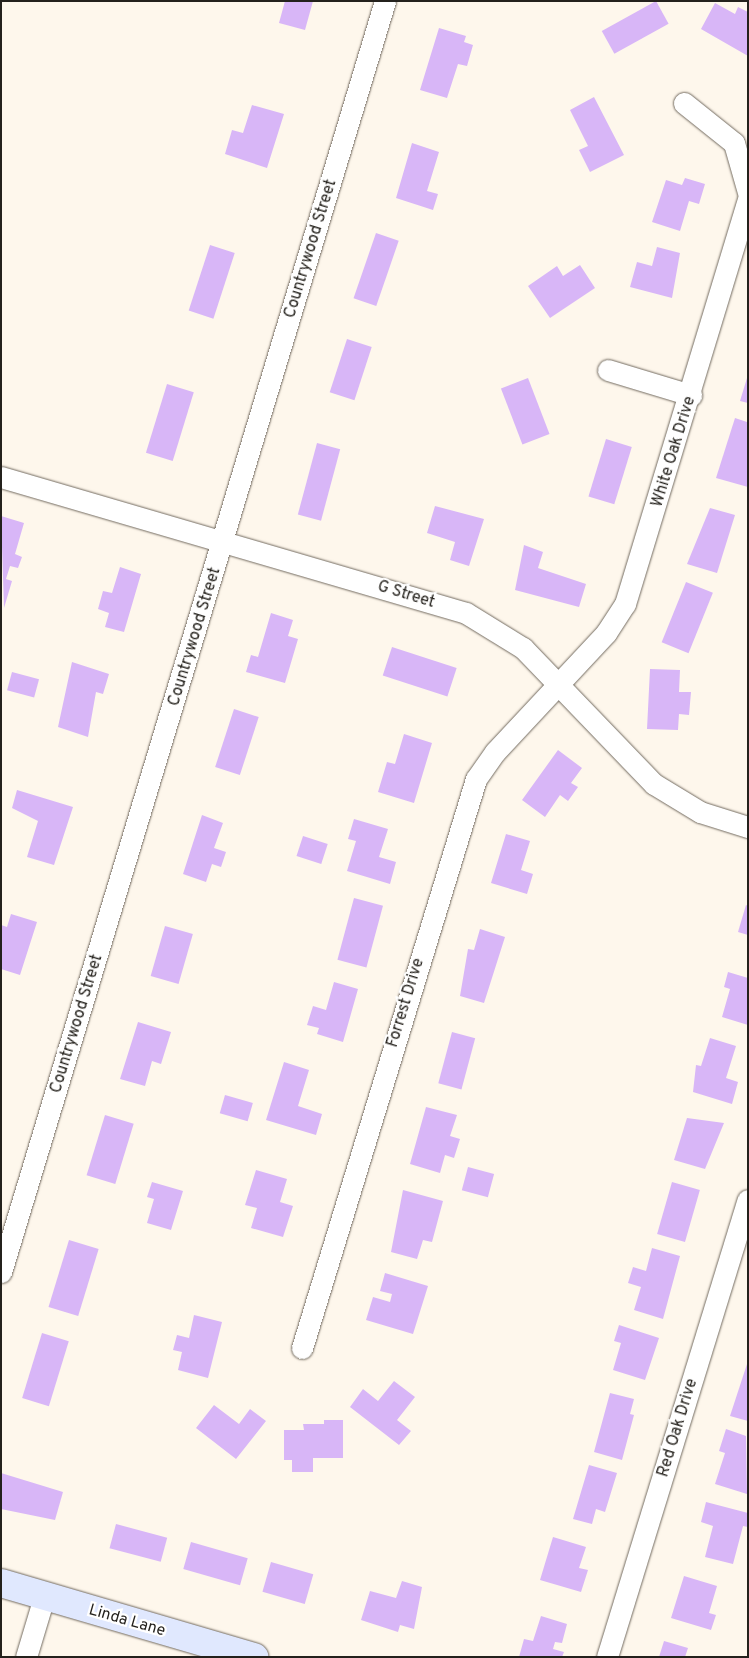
<!DOCTYPE html>
<html>
<head>
<meta charset="utf-8">
<style>
	body { margin:0 }
	#map { position:relative; width:749px; height:1658px; overflow:hidden; background:#fef7ec; font-family:Overpass,sans-serif }
	div>[style] { position:absolute }
	.building>* { inset:0; background:#d8b6f7; transform-origin:0 0 }
	.roads { filter:drop-shadow(0 0 1px #736b60) drop-shadow(0 0 1px #736b60) }
	.street>* { height:21px; margin:-10.5px; padding:0 10.5px; transform-origin:10.5px; border-radius:10.5px; background:#fff }
	.secondary>* { height:28px; margin:-14px; padding:0 14px; transform-origin:14px; border-radius:14px; background:#e0e8fe }
	span { translate:-50% -50%; white-space:nowrap; text-align:center; line-height:1.15; -webkit-text-stroke:4.5px #fff; paint-order:stroke }
	.street-label { font-size:16px; color:#24211c }
	.frame { position:absolute; inset:0; border:2px solid #24211c; pointer-events:none }
</style>
</head>
<body>
<div id="map">
	<div class="building">
		<i style="clip-path:polygon(285px 1px,313px 1px,305px 30px,279px 23px)"></i>
		<i style="left:656px;top:1px;width:26px;height:62px;rotate:61deg"></i>
		<i style="clip-path:polygon(715px 3px,735px 14px,738px 7px,748px 12px,748px 56px,701px 29px)"></i>
		<i style="clip-path:polygon(439px 28px,466px 36px,464px 42px,473px 45px,467px 66px,458px 64px,447px 98px,420px 90px)"></i>
		<i style="clip-path:polygon(594px 97px,624px 155px,590px 172px,579px 150px,588px 146px,570px 110px)"></i>
		<i style="clip-path:polygon(252px 105px,284px 114px,267px 168px,225px 154px,232px 130px,243px 133px)"></i>
		<i style="clip-path:polygon(412px 143px,439px 152px,427px 191px,438px 194px,433px 210px,396px 198px)"></i>
		<i style="clip-path:polygon(685px 178px,705px 184px,699px 204px,689px 201px,680px 231px,652px 222px,666px 180px,682px 185px)"></i>
		<i style="left:376px;top:233px;width:24px;height:69px;rotate:19deg"></i>
		<i style="left:210px;top:245px;width:26px;height:69px;rotate:18deg"></i>
		<i style="clip-path:polygon(657px 247px,680px 253px,672px 298px,630px 287px,637px 262px,652px 266px)"></i>
		<i style="clip-path:polygon(580px 265px,595px 288px,550px 318px,528px 286px,557px 266px,563px 276px)"></i>
		<i style="left:347px;top:339px;width:26px;height:56px;rotate:18deg"></i>
		<i style="left:528px;top:378px;width:60px;height:29px;rotate:69deg"></i>
		<i style="clip-path:polygon(747px 378px,748px 378px,748px 403px,740px 401px)"></i>
		<i style="left:167px;top:384px;width:28px;height:72px;rotate:17deg"></i>
		<i style="clip-path:polygon(735px 418px,747px 422px,748px 487px,716px 478px)"></i>
		<i style="left:606px;top:439px;width:27px;height:60px;rotate:17deg"></i>
		<i style="left:317px;top:443px;width:24px;height:74px;rotate:15deg"></i>
		<i style="clip-path:polygon(435px 506px,484px 519px,469px 566px,450px 560px,455px 542px,427px 533px)"></i>
		<i style="clip-path:polygon(710px 508px,735px 515px,717px 573px,687px 564px)"></i>
		<i style="clip-path:polygon(1px 516px,24px 523px,15px 554px,22px 557px,18px 568px,10px 566px,6px 579px,12px 581px,4px 608px)"></i>
		<i style="clip-path:polygon(524px 545px,543px 552px,538px 568px,586px 584px,579px 607px,515px 590px)"></i>
		<i style="clip-path:polygon(120px 567px,141px 574px,124px 632px,105px 627px,109px 613px,98px 609px,103px 591px,112px 593px)"></i>
		<i style="left:686px;top:582px;width:29px;height:65px;rotate:22deg"></i>
		<i style="clip-path:polygon(271px 613px,293px 620px,288px 636px,298px 639px,285px 683px,246px 672px,251px 655px,258px 657px)"></i>
		<i style="left:392px;top:647px;width:68px;height:30px;rotate:18deg"></i>
		<i style="clip-path:polygon(72px 662px,109px 674px,103px 694px,96px 692px,88px 737px,58px 727px)"></i>
		<i style="clip-path:polygon(650px 669px,680px 670px,679px 692px,691px 692px,689px 715px,679px 714px,678px 730px,647px 729px)"></i>
		<i style="left:12px;top:672px;width:28px;height:19px;rotate:15deg"></i>
		<i style="left:234px;top:709px;width:26px;height:61px;rotate:18deg"></i>
		<i style="clip-path:polygon(404px 734px,432px 743px,414px 803px,378px 792px,387px 762px,395px 764px)"></i>
		<i style="clip-path:polygon(558px 750px,582px 768px,571px 783px,578px 787px,568px 801px,560px 795px,545px 817px,522px 800px)"></i>
		<i style="clip-path:polygon(17px 790px,73px 807px,54px 865px,27px 857px,38px 821px,12px 808px)"></i>
		<i style="clip-path:polygon(202px 815px,223px 823px,214px 848px,226px 852px,221px 867px,212px 864px,206px 882px,183px 874px)"></i>
		<i style="clip-path:polygon(354px 819px,388px 829px,379px 857px,396px 862px,390px 884px,347px 871px,356px 841px,348px 839px)"></i>
		<i style="clip-path:polygon(506px 834px,530px 841px,521px 870px,533px 874px,527px 894px,491px 883px)"></i>
		<i style="left:303px;top:836px;width:26px;height:21px;rotate:18deg"></i>
		<i style="left:354px;top:898px;width:30px;height:64px;rotate:15deg"></i>
		<i style="clip-path:polygon(746px 905px,748px 906px,748px 935px,738px 932px)"></i>
		<i style="clip-path:polygon(11px 914px,37px 922px,20px 975px,1px 969px,1px 925px,7px 927px)"></i>
		<i style="left:165px;top:926px;width:29px;height:52px;rotate:16deg"></i>
		<i style="clip-path:polygon(480px 929px,505px 937px,484px 1003px,460px 996px,468px 949px,474px 950px)"></i>
		<i style="clip-path:polygon(728px 972px,748px 978px,748px 1025px,722px 1017px,730px 989px,724px 987px)"></i>
		<i style="clip-path:polygon(334px 982px,358px 989px,343px 1042px,317px 1034px,319px 1028px,307px 1025px,313px 1006px,326px 1010px)"></i>
		<i style="clip-path:polygon(138px 1022px,171px 1032px,161px 1064px,152px 1061px,145px 1086px,120px 1079px)"></i>
		<i style="left:452px;top:1032px;width:24px;height:53px;rotate:15deg"></i>
		<i style="clip-path:polygon(710px 1038px,736px 1046px,726px 1078px,738px 1082px,732px 1104px,693px 1092px,696px 1065px,701px 1066px)"></i>
		<i style="clip-path:polygon(284px 1062px,309px 1070px,298px 1106px,322px 1114px,316px 1135px,266px 1120px)"></i>
		<i style="left:225px;top:1095px;width:29px;height:19px;rotate:16deg"></i>
		<i style="clip-path:polygon(426px 1107px,457px 1115px,450px 1136px,460px 1139px,454px 1158px,445px 1155px,440px 1173px,410px 1164px)"></i>
		<i style="left:105px;top:1115px;width:30px;height:63px;rotate:17deg"></i>
		<i style="clip-path:polygon(687px 1118px,724px 1123px,705px 1169px,674px 1160px)"></i>
		<i style="left:468px;top:1167px;width:27px;height:24px;rotate:15deg"></i>
		<i style="clip-path:polygon(256px 1170px,287px 1179px,280px 1202px,293px 1206px,283px 1237px,251px 1228px,257px 1208px,245px 1205px)"></i>
		<i style="clip-path:polygon(152px 1182px,183px 1191px,171px 1230px,147px 1223px,154px 1199px,147px 1197px)"></i>
		<i style="left:672px;top:1182px;width:29px;height:54px;rotate:16deg"></i>
		<i style="clip-path:polygon(403px 1190px,443px 1201px,432px 1242px,423px 1240px,417px 1259px,391px 1252px)"></i>
		<i style="left:69px;top:1240px;width:31px;height:70px;rotate:17deg"></i>
		<i style="clip-path:polygon(652px 1248px,680px 1256px,663px 1319px,634px 1310px,641px 1287px,628px 1283px,633px 1267px,646px 1271px)"></i>
		<i style="clip-path:polygon(385px 1273px,428px 1286px,413px 1334px,366px 1320px,373px 1297px,390px 1302px,392px 1294px,380px 1291px)"></i>
		<i style="clip-path:polygon(194px 1315px,222px 1322px,208px 1378px,178px 1370px,182px 1352px,173px 1350px,177px 1335px,189px 1338px)"></i>
		<i style="clip-path:polygon(619px 1325px,659px 1338px,645px 1380px,613px 1370px,621px 1343px,614px 1341px)"></i>
		<i style="left:42px;top:1333px;width:28px;height:68px;rotate:17deg"></i>
		<i style="clip-path:polygon(748px 1361px,748px 1421px,730px 1416px)"></i>
		<i style="clip-path:polygon(394px 1381px,415px 1397px,397px 1420px,411px 1431px,399px 1445px,350px 1407px,363px 1389px,378px 1401px)"></i>
		<i style="clip-path:polygon(610px 1393px,634px 1399px,630px 1414px,634px 1415px,622px 1460px,594px 1452px)"></i>
		<i style="clip-path:polygon(214px 1405px,239px 1424px,250px 1409px,266px 1421px,236px 1459px,196px 1428px)"></i>
		<i style="clip-path:polygon(324px 1420px,343px 1420px,343px 1458px,313px 1458px,313px 1472px,292px 1472px,292px 1460px,284px 1460px,284px 1430px,304px 1430px,303px 1424px,324px 1424px)"></i>
		<i style="clip-path:polygon(726px 1429px,746px 1436px,747px 1494px,715px 1484px,725px 1453px,719px 1451px)"></i>
		<i style="clip-path:polygon(589px 1465px,617px 1473px,605px 1512px,596px 1509px,592px 1524px,573px 1519px)"></i>
		<i style="clip-path:polygon(1px 1473px,63px 1492px,55px 1520px,1px 1509px)"></i>
		<i style="clip-path:polygon(706px 1502px,748px 1513px,748px 1527px,743px 1526px,733px 1564px,705px 1557px,713px 1526px,701px 1522px)"></i>
		<i style="left:116px;top:1524px;width:53px;height:25px;rotate:15deg"></i>
		<i style="clip-path:polygon(553px 1537px,586px 1547px,579px 1568px,588px 1570px,581px 1592px,540px 1580px)"></i>
		<i style="left:191px;top:1542px;width:59px;height:28px;rotate:16deg"></i>
		<i style="left:271px;top:1562px;width:44px;height:31px;rotate:16deg"></i>
		<i style="clip-path:polygon(684px 1576px,717px 1586px,709px 1613px,716px 1615px,711px 1630px,671px 1618px)"></i>
		<i style="clip-path:polygon(402px 1581px,422px 1587px,414px 1629px,400px 1625px,398px 1632px,361px 1620px,370px 1591px,396px 1598px)"></i>
		<i style="clip-path:polygon(541px 1616px,567px 1624px,562px 1643px,555px 1642px,553px 1649px,564px 1652px,562px 1657px,519px 1657px,524px 1639px,533px 1641px)"></i>
		<i style="clip-path:polygon(664px 1641px,688px 1648px,685px 1657px,659px 1657px)"></i>
	</div>
	<div class="roads">
		<div class="street">
			<i style="left:684px;top:103px;width:64px;rotate:38.7deg"></i>
			<i style="left:734px;top:143px;width:51px;rotate:74.1deg"></i>
			<i style="left:608px;top:370px;width:87px;rotate:16.8deg"></i>
			<i style="left:1px;top:477px;width:484px;rotate:16.3deg"></i>
			<i style="left:466px;top:613px;width:67px;rotate:31.6deg"></i>
			<i style="left:523px;top:648px;width:189px;rotate:46.1deg"></i>
			<i style="left:654px;top:784px;width:54px;rotate:31.3deg"></i>
			<i style="left:700px;top:812px;width:50px;rotate:17.4deg"></i>
			<i style="left:1px;top:1272px;width:1328px;rotate:-73.19deg"></i>
			<i style="left:302px;top:1348px;width:595px;rotate:-73deg"></i>
			<i style="left:476px;top:779px;width:33px;rotate:-55deg"></i>
			<i style="left:495px;top:752px;width:163px;rotate:-47deg"></i>
			<i style="left:606px;top:633px;width:35px;rotate:-57deg"></i>
			<i style="left:625px;top:604px;width:424px;rotate:-73.1deg"></i>
			<i style="left:26px;top:1657px;width:63px;rotate:-73.3deg"></i>
			<i style="left:607px;top:1657px;width:478px;rotate:-72.9deg"></i>
		</div>
		<div class="secondary">
			<i style="left:1px;top:1583px;width:264px;rotate:16.3deg"></i>
		</div>
	</div>
	<div class="street-label">
		<span style="left:311px;top:249px;rotate:-73deg">Countrywood Street</span>
		<span style="left:674px;top:452px;rotate:-73deg">White Oak Drive</span>
		<span style="left:406px;top:595px;rotate:17deg">G Street</span>
		<span style="left:195px;top:637px;rotate:-73deg">Countrywood Street</span>
		<span style="left:406px;top:1003px;rotate:-73deg">Forrest Drive</span>
		<span style="left:77px;top:1024px;rotate:-73deg">Countrywood Street</span>
		<span style="left:678px;top:1428px;rotate:-73deg">Red Oak Drive</span>
		<span style="left:127px;top:1621px;rotate:16deg">Linda Lane</span>
	</div>
	<div class="frame"></div>
</div>
</body>
</html>
